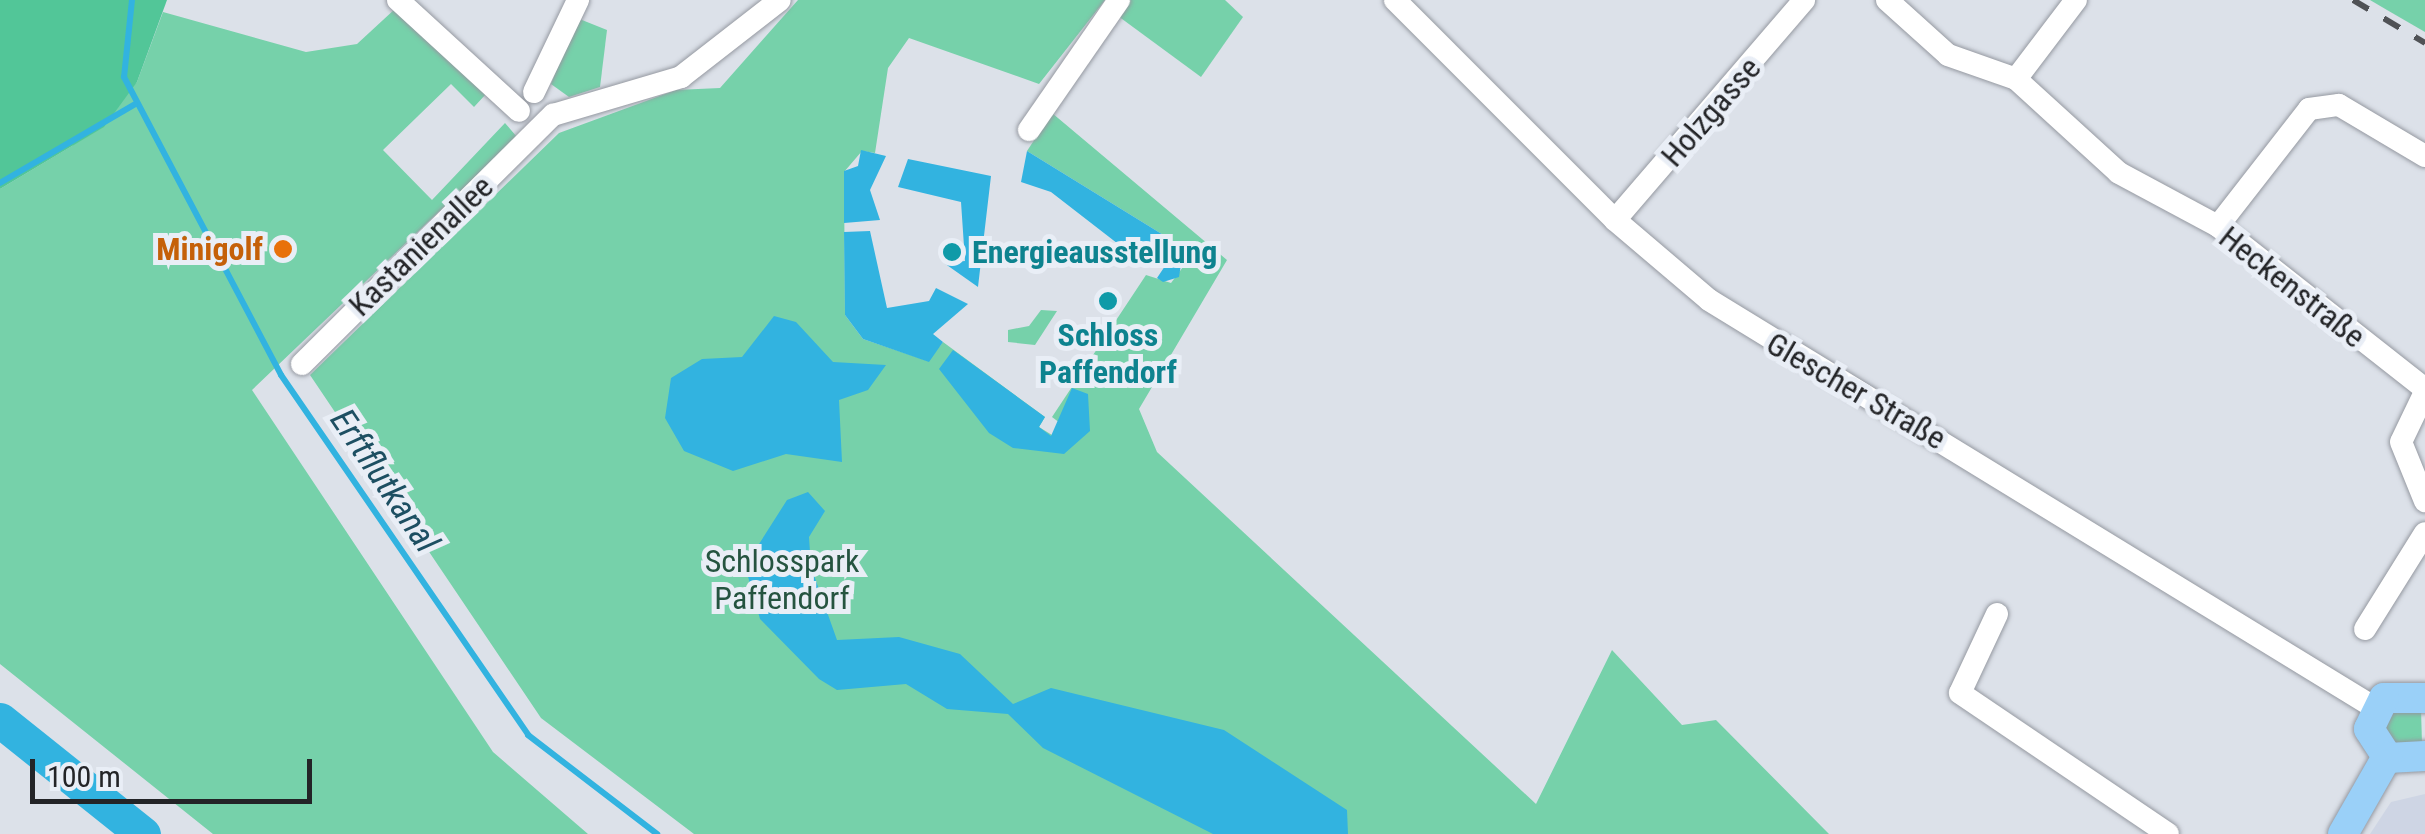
<!DOCTYPE html>
<html>
<head>
<meta charset="utf-8">
<style>
	body { margin:0 }
	#map { position:relative; width:2425px; height:834px; overflow:hidden; background:#dce1e9; font-family:"Roboto Condensed",sans-serif }
	div>[style] { position:absolute }
	.built>* { inset:0; background:#ced5e4 }
	.green>* { inset:0; background:#76d1aa }
	.forest>* { inset:0; background:#52c698 }
	.water>* { inset:0; background:#32b3e0 }
	.stream>* { height:6px; margin:-3px; padding:0 3px; transform-origin:3px; border-radius:3px; background:#32b3e0 }
	.river>* { height:35px; margin:-17.5px; padding:0 17.5px; transform-origin:17.5px; border-radius:17.5px; background:#32b3e0 }
	.roads { filter:drop-shadow(0 0 2px #9599a1) drop-shadow(0 0 2px #9599a1) }
	.minor>* { height:22px; margin:-11px; padding:0 11px; transform-origin:11px; border-radius:11px; background:#fff }
	.major>* { height:30px; margin:-15px; padding:0 15px; transform-origin:15px; border-radius:15px; background:#9ad0f8 }
	.rail>* { height:6px; margin-top:-3px; transform-origin:0; background:repeating-linear-gradient(90deg,#505256 0 18px,transparent 0 36px) }
	.dots>* { width:28px; height:28px; translate:-50% -50%; box-sizing:border-box; border:5px solid #e9eef6; border-radius:50% }
	span { translate:-50% -50%; white-space:nowrap; text-align:center; line-height:1.15; -webkit-text-stroke:10px #e9eef6; paint-order:stroke }
	.street-label { font-size:32px; color:#232427 }
	.food-label { font-size:32px; color:#c56008; font-weight:700 }
	.right { translate:-100% -50%; text-align:right }
	.culture-label { font-size:32px; color:#0d838f; font-weight:700 }
	.left { translate:0 -50%; text-align:left }
	.park-label { font-size:32px; color:#255440 }
	.water-label { font-size:35px; color:#1d4f62; font-style:italic }
	.scale { position:absolute; left:30px; top:759px; width:282px; height:45px; box-sizing:border-box; border:5px solid #232427; border-top:0; padding-left:12px; font-size:30px; line-height:35px; white-space:nowrap; color:#232427; -webkit-text-stroke:8px #e9eef6; paint-order:stroke }
</style>
</head>
<body>
<div id="map">
	<div class="built">
		<i style="clip-path:polygon(2425px 794px,2425px 834px,2370px 834px,2391px 802px)"></i>
	</div>
	<div class="green">
		<i style="clip-path:polygon(798px 0,1105px 0,1039px 84px,909px 38px,888px 68px,875px 153px,862px 151px,844px 172px,845px 315px,863px 339px,928px 361px,943px 342px,1045px 417px,1039px 427px,1052px 435px,1060px 423px,1052px 417px,1146px 275px,1171px 283px,1183px 267px,1165px 236px,1027px 151px,1052px 113px,1227px 260px,1139px 409px,1157px 452px,1536px 804px,1612px 650px,1682px 725px,1716px 720px,1829px 834px,694px 834px,541px 718px,310px 375px,559px 133px,676px 90px,720px 88px)"></i>
		<i style="clip-path:polygon(1129px 0,1225px 0,1243px 17px,1201px 77px,1118px 16px)"></i>
		<i style="clip-path:polygon(2370px 0,2425px 0,2425px 32px,2387px 10px)"></i>
		<i style="clip-path:polygon(396px 8px,486px 94px,474px 107px,451px 84px,383px 150px,432px 200px,505px 123px,517px 137px,252px 390px,493px 752px,588px 834px,213px 834px,0 664px,0 189px,72px 146px,137px 82px,163px 12px,306px 52px,357px 44px)"></i>
		<i style="clip-path:polygon(577px 18px,607px 30px,600px 87px,569px 97px,551px 84px)"></i>
		<i style="clip-path:polygon(1041px 310px,1057px 311px,1035px 345px,1008px 342px,1008px 330px,1029px 326px)"></i>
		<i style="clip-path:polygon(2421px 709px,2422px 744px,2398px 751px,2380px 734px,2386px 710px)"></i>
	</div>
	<div class="forest">
		<i style="clip-path:polygon(0 0,167px 0,137px 82px,104px 127px,0 189px)"></i>
	</div>
	<div class="water">
		<i style="clip-path:polygon(861px 150px,886px 156px,870px 190px,880px 220px,844px 223px,844px 171px,858px 166px)"></i>
		<i style="clip-path:polygon(1027px 151px,1165px 236px,1182px 258px,1179px 277px,1163px 282px,1157px 278px,1165px 266px,1151px 256px,1144px 264px,1051px 192px,1021px 182px)"></i>
		<i style="clip-path:polygon(908px 159px,991px 176px,978px 287px,944px 263px,965px 261px,961px 202px,898px 187px)"></i>
		<i style="clip-path:polygon(870px 231px,887px 308px,929px 301px,936px 288px,968px 304px,933px 334px,943px 342px,929px 362px,863px 339px,845px 315px,844px 232px)"></i>
		<i style="clip-path:polygon(774px 316px,796px 322px,833px 362px,886px 365px,868px 390px,839px 400px,842px 462px,786px 454px,733px 471px,684px 451px,665px 418px,671px 378px,702px 359px,742px 357px)"></i>
		<i style="clip-path:polygon(953px 350px,1045px 417px,1039px 427px,1051px 436px,1072px 388px,1088px 394px,1090px 431px,1064px 454px,1013px 448px,989px 433px,939px 369px)"></i>
		<i style="clip-path:polygon(808px 492px,825px 511px,809px 537px,811px 567px,837px 640px,899px 637px,960px 654px,1013px 704px,1051px 688px,1224px 730px,1347px 810px,1348px 834px,1213px 834px,1043px 748px,1008px 714px,947px 709px,906px 684px,837px 690px,819px 679px,760px 619px,745px 566px,787px 500px)"></i>
	</div>
	<div class="stream">
		<i style="left:132px;top:0;width:77px;rotate:95.9deg"></i>
		<i style="left:124px;top:77px;width:337px;rotate:62.2deg"></i>
		<i style="left:281px;top:375px;width:437px;rotate:55.5deg"></i>
		<i style="left:528px;top:735px;width:163px;rotate:37.5deg"></i>
		<i style="left:0;top:183px;width:156px;rotate:-30.3deg"></i>
	</div>
	<div class="river">
		<i style="left:0;top:720px;width:183px;rotate:38.6deg"></i>
	</div>
	<div class="roads">
		<div class="minor">
			<i style="left:398px;top:0;width:164px;rotate:42.5deg"></i>
			<i style="left:1395px;top:0;width:311px;rotate:45deg"></i>
			<i style="left:1615px;top:220px;width:123px;rotate:40.4deg"></i>
			<i style="left:1709px;top:300px;width:781px;rotate:31.49deg"></i>
			<i style="left:1887px;top:0;width:82px;rotate:42deg"></i>
			<i style="left:1948px;top:55px;width:72px;rotate:19.4deg"></i>
			<i style="left:2016px;top:79px;width:139px;rotate:42.4deg"></i>
			<i style="left:2119px;top:173px;width:112px;rotate:28.2deg"></i>
			<i style="left:2218px;top:226px;width:263px;rotate:38.2deg"></i>
			<i style="left:2016px;top:79px;width:99px;rotate:-52.8deg"></i>
			<i style="left:534px;top:92px;width:102px;rotate:-64.4deg"></i>
			<i style="left:553px;top:115px;width:134px;rotate:-16.5deg"></i>
			<i style="left:681px;top:77px;width:125px;rotate:-37.9deg"></i>
			<i style="left:1029px;top:130px;width:158px;rotate:-55.3deg"></i>
			<i style="left:1615px;top:220px;width:290px;rotate:-49.3deg"></i>
			<i style="left:2218px;top:226px;width:148px;rotate:-52.1deg"></i>
			<i style="left:2309px;top:109px;width:30px;rotate:-8deg"></i>
			<i style="left:2339px;top:105px;width:100px;rotate:30.7deg"></i>
			<i style="left:302px;top:364px;width:354px;rotate:-44.8deg"></i>
			<i style="left:2425px;top:392px;width:55px;rotate:115.6deg"></i>
			<i style="left:2401px;top:442px;width:64px;rotate:67.9deg"></i>
			<i style="left:1997px;top:614px;width:87px;rotate:115.1deg"></i>
			<i style="left:1960px;top:693px;width:251px;rotate:34.1deg"></i>
			<i style="left:2365px;top:629px;width:113px;rotate:-58deg"></i>
		</div>
		<div class="major">
			<i style="left:2425px;top:698px;width:41px;rotate:180deg"></i>
			<i style="left:2384px;top:698px;width:34px;rotate:116deg"></i>
			<i style="left:2369px;top:729px;width:35px;rotate:57deg"></i>
			<i style="left:2388px;top:758px;width:37px;rotate:-3deg"></i>
			<i style="left:2343px;top:834px;width:89px;rotate:-60.3deg"></i>
		</div>
	</div>
	<div class="rail">
		<i style="left:2353px;top:0;width:84px;rotate:30.8deg"></i>
	</div>
	<div class="dots">
		<i style="left:283px;top:249px;background:#e8710a"></i>
		<i style="left:952px;top:252px;background:#0f9aa8"></i>
		<i style="left:1108px;top:301px;background:#0f9aa8"></i>
	</div>
	<div class="street-label">
		<span style="left:1711px;top:112px;rotate:-49deg">Holzgasse</span>
		<span style="left:421px;top:246px;rotate:-44deg">Kastanienallee</span>
		<span style="left:2292px;top:287px;rotate:38deg">Heckenstraße</span>
		<span style="left:1856px;top:391px;rotate:30deg">Glescher Straße</span>
	</div>
	<div class="food-label">
		<span class="right" style="left:263px;top:249px">Minigolf</span>
	</div>
	<div class="culture-label">
		<span class="left" style="left:972px;top:252px">Energieausstellung</span>
		<span style="left:1108px;top:354px">Schloss<br>Paffendorf</span>
	</div>
	<div class="park-label">
		<span style="left:782px;top:580px">Schlosspark<br>Paffendorf</span>
	</div>
	<div class="water-label">
		<span style="left:384px;top:481px;rotate:56deg">Erftflutkanal</span>
	</div>
	<div class="scale">100 m</div>
</div>
</body>
</html>
